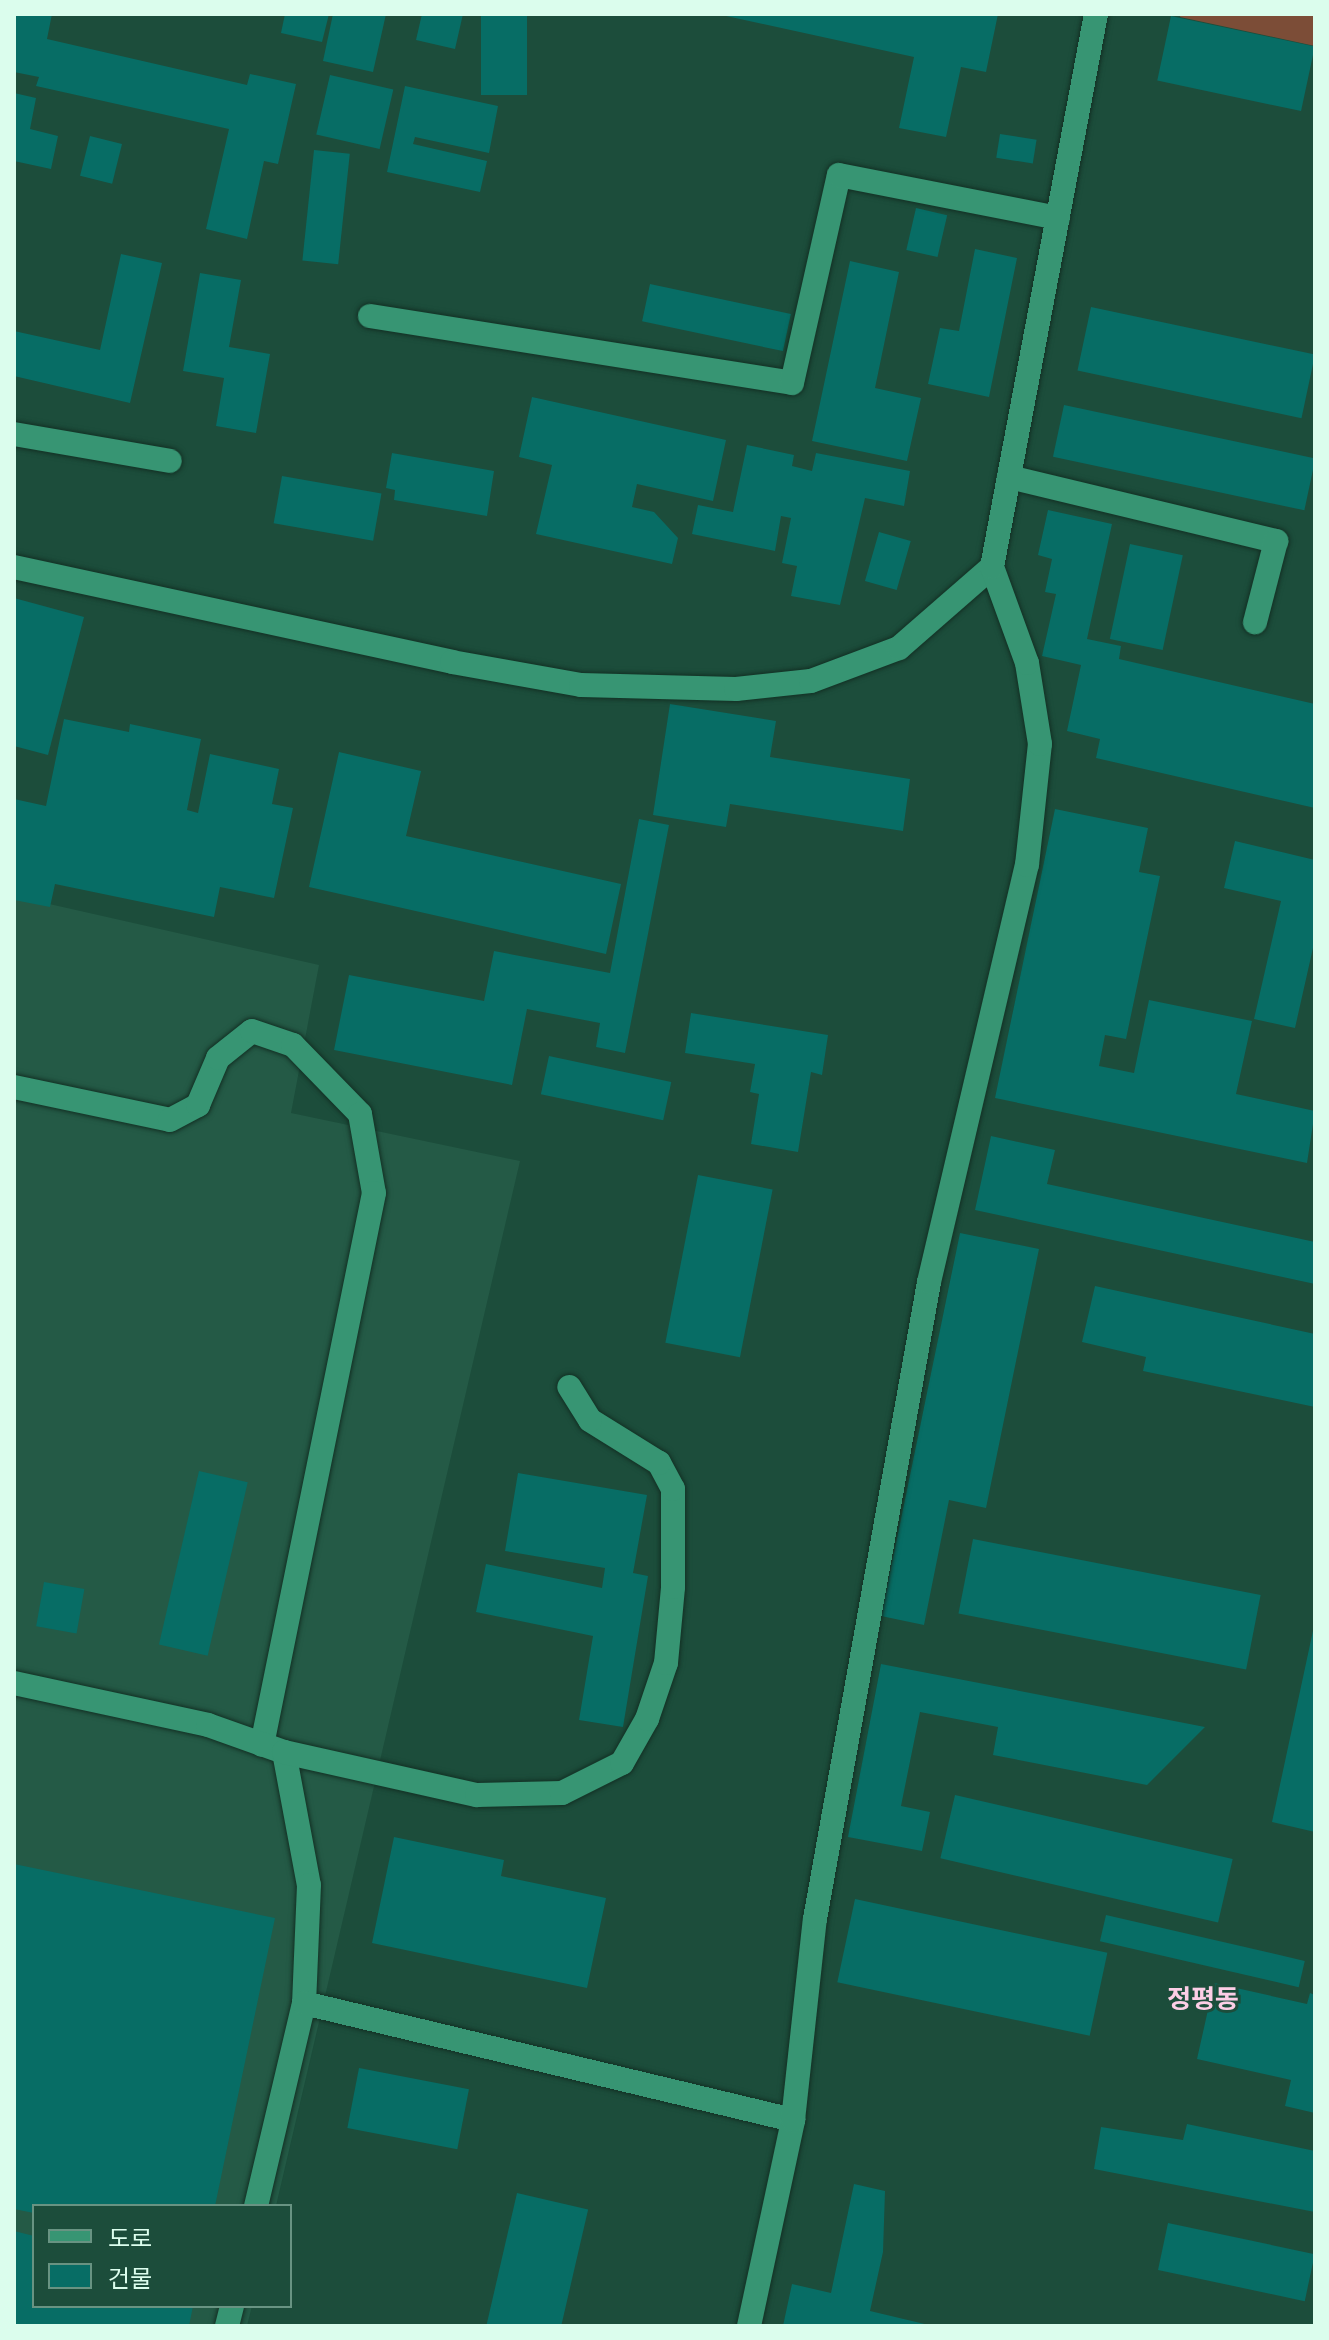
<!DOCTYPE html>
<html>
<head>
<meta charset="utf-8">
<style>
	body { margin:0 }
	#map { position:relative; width:1329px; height:2340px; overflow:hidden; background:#1c4d3b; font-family:"Asap Condensed","Noto Sans KR",sans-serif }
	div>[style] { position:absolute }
	.built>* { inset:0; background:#245a46 }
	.green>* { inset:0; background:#7c4d37 }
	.building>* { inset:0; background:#076d65; transform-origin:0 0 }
	.roads { filter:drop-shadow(0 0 2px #133024) drop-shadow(0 0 2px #133024) }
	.lane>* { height:24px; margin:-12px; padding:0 12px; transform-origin:12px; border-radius:12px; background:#379573 }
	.street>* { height:24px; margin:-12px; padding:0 12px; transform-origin:12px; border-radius:12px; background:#379573 }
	span { translate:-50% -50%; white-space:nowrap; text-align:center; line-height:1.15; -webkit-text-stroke:6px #1c4d3b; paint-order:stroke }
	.quarter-label { font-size:26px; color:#fccee6; font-weight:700 }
	.frame { position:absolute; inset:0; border:16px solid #dbfded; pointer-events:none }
	.legend { position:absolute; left:32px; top:2204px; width:260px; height:104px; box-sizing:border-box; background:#1c4d3b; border:2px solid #689382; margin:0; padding:10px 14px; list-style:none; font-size:24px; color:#dbfded }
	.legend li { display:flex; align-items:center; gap:16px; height:40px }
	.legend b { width:40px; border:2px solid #689382 }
</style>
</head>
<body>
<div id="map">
	<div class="built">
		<i style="clip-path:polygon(14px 896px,319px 965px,291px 1113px,520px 1161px,276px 2206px,34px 2206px,34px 2306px,252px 2306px,247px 2326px,14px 2326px)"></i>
	</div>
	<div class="green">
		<i style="clip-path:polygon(1181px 14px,1315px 14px,1315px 46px,1180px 17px)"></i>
	</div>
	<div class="building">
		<i style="clip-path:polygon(14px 14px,52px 14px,47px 39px,247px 85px,250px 74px,296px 84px,278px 164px,264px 161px,247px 239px,206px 229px,229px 129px,36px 86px,39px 77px,14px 72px)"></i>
		<i style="clip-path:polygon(285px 14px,329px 14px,322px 42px,281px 33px)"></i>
		<i style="clip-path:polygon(333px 14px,386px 14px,373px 72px,323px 61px)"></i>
		<i style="clip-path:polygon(422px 14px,463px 14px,455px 49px,416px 40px)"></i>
		<i style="left:481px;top:14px;width:46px;height:81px"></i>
		<i style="clip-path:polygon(717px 14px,998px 14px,986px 72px,961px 67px,946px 137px,899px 128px,914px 57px)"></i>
		<i style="left:1171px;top:16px;width:147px;height:66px;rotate:12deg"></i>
		<i style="left:330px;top:75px;width:65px;height:61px;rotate:13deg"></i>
		<i style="clip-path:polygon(405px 86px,498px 106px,489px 153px,415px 137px,413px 144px,487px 161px,480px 192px,387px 172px)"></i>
		<i style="clip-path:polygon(14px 93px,36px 98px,30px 129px,58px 136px,51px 169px,14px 161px)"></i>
		<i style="left:1000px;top:134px;width:37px;height:24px;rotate:9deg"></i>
		<i style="left:90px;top:136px;width:33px;height:41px;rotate:14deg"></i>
		<i style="left:314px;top:150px;width:36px;height:111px;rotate:6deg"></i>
		<i style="left:916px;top:208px;width:32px;height:43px;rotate:13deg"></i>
		<i style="clip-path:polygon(975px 249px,1017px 258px,989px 397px,928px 384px,940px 328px,959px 331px)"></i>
		<i style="clip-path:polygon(121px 254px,162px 263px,130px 403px,14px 376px,14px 331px,100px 350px)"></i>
		<i style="clip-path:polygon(850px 261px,899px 272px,875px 388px,921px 398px,907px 461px,812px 441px)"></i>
		<i style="clip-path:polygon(200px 273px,241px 280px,229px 347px,270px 354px,256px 433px,216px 426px,224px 378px,183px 371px)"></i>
		<i style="left:650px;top:284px;width:144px;height:38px;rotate:12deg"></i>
		<i style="left:1091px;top:307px;width:229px;height:65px;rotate:12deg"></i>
		<i style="clip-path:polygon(532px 397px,726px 440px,713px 501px,637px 484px,632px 507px,654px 512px,678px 538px,672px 564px,536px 534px,552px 465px,519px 457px)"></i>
		<i style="left:1064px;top:405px;width:257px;height:53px;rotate:12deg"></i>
		<i style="clip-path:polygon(747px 445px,794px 455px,792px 466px,812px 471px,816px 453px,910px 471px,904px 506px,865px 498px,840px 605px,791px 596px,797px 566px,782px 563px,791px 518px,781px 516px,775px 551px,692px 534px,698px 505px,733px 512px)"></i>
		<i style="clip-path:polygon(392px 453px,494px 471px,487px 516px,394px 500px,395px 490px,386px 488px)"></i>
		<i style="left:282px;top:476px;width:101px;height:48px;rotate:10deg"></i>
		<i style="clip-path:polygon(1048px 510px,1112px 524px,1087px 639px,1121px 646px,1119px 659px,1315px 704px,1315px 808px,1096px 758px,1100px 739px,1067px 731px,1081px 665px,1042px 656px,1056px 594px,1045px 592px,1052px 559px,1038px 555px)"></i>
		<i style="left:879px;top:532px;width:33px;height:51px;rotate:16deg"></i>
		<i style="left:1130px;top:544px;width:54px;height:97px;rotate:12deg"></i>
		<i style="clip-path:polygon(14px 598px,84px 617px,48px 755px,14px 746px)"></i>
		<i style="clip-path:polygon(670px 704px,776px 721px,770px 757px,910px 779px,903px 831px,730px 804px,726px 827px,653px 815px)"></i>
		<i style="clip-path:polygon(64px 719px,129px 732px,130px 724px,201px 739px,187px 810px,198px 813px,210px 754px,279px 769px,272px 804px,293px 808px,274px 898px,220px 887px,214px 917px,55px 884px,50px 907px,14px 900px,14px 799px,46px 806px)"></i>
		<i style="clip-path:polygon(339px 752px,421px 771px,406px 836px,621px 884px,606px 954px,309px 887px)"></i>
		<i style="clip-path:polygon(1055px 809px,1148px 828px,1139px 872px,1160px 876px,1126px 1039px,1105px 1035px,1099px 1066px,1134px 1073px,1149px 1000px,1252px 1021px,1236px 1094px,1315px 1111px,1307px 1163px,995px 1098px)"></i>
		<i style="clip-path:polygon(639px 819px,669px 825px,625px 1053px,596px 1047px,600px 1023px,527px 1009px,512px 1085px,334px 1050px,349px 975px,484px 1001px,494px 951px,610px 973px)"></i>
		<i style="clip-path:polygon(1235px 841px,1315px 860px,1315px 939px,1295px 1028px,1254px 1019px,1281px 901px,1224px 888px)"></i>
		<i style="clip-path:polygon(691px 1013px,828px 1035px,822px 1075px,811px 1072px,798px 1152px,751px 1144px,759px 1094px,750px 1092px,755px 1064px,685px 1053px)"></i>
		<i style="left:549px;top:1056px;width:125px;height:39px;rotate:12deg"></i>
		<i style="clip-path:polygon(991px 1136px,1055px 1150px,1047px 1184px,1315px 1242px,1315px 1284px,975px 1210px)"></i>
		<i style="left:698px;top:1175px;width:76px;height:171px;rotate:11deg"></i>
		<i style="clip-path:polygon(960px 1233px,1039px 1249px,986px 1508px,949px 1500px,924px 1625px,881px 1616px)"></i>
		<i style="clip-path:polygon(1095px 1286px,1315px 1334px,1315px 1407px,1143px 1371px,1146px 1357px,1082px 1342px)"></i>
		<i style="left:199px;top:1471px;width:50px;height:178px;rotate:13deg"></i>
		<i style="clip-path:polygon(518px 1473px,647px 1495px,633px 1573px,648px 1576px,623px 1727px,579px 1720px,593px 1636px,476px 1612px,486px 1564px,602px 1588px,605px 1568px,505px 1551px)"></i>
		<i style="left:973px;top:1539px;width:293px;height:76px;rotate:11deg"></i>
		<i style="left:44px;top:1582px;width:41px;height:45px;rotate:10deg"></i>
		<i style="clip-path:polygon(1314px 1626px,1315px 1626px,1315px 1832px,1272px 1822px)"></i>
		<i style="clip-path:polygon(881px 1664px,1005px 1688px,1205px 1727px,1147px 1785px,993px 1755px,998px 1727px,920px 1712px,901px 1806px,930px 1812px,922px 1851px,848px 1837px)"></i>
		<i style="left:955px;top:1795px;width:285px;height:65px;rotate:13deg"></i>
		<i style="clip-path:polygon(394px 1837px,504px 1860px,501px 1876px,606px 1898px,587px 1988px,372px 1943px)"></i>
		<i style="clip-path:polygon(14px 1864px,275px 1918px,215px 2206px,34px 2206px,34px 2213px,14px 2209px)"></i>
		<i style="left:855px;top:1899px;width:258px;height:85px;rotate:12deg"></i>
		<i style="left:1106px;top:1915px;width:204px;height:27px;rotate:13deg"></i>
		<i style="clip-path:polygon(1214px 1983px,1307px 2004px,1310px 1993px,1315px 1995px,1315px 2113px,1285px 2106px,1291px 2080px,1197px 2059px)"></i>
		<i style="left:359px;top:2068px;width:112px;height:61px;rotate:11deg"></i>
		<i style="clip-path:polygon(1187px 2124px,1315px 2151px,1315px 2212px,1094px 2169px,1101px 2127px,1183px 2140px)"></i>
		<i style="clip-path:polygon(854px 2184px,885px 2191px,883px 2252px,870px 2311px,933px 2326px,783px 2326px,792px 2284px,831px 2293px)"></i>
		<i style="left:517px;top:2193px;width:73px;height:136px;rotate:13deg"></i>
		<i style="left:1168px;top:2223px;width:150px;height:48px;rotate:12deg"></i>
		<i style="clip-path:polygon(14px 2231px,34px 2236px,34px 2306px,193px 2306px,189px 2326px,14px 2326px)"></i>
	</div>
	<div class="roads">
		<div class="lane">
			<i style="left:370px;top:316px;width:427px;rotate:9deg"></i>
			<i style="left:792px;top:383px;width:213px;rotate:-77.3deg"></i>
			<i style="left:839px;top:175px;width:223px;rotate:11.1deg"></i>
			<i style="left:14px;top:434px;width:158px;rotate:9.8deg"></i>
			<i style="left:1009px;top:477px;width:275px;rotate:13.5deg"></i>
			<i style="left:1276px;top:541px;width:84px;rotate:104.5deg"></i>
			<i style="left:14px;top:1087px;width:159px;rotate:11.9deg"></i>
			<i style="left:170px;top:1120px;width:32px;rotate:-28deg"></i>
			<i style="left:198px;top:1105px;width:51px;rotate:-66.9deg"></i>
			<i style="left:218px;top:1058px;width:43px;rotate:-38.5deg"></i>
			<i style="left:252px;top:1031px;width:43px;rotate:18.9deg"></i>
			<i style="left:293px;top:1045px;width:96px;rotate:45.8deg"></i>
			<i style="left:360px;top:1114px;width:80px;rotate:80deg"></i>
			<i style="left:374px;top:1193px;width:563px;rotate:101.47deg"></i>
			<i style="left:14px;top:1683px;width:198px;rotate:12.2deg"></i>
			<i style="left:208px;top:1725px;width:81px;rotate:19.6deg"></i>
			<i style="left:284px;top:1752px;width:135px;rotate:79.4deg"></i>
			<i style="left:309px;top:1885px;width:118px;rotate:92.4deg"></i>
			<i style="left:304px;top:2003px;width:209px;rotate:103.3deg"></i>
			<i style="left:284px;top:1752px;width:198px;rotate:12.6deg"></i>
			<i style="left:477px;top:1795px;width:85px;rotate:-1.3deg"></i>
			<i style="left:562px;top:1793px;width:67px;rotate:-26.6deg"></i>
			<i style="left:622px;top:1763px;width:51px;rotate:-60.4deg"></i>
			<i style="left:647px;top:1719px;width:59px;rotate:-71.3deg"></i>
			<i style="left:666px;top:1663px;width:76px;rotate:-84.7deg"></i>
			<i style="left:673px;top:1587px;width:98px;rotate:-90deg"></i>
			<i style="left:673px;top:1489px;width:30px;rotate:-118deg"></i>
			<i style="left:659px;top:1463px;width:81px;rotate:-148.1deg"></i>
			<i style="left:590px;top:1420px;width:39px;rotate:-122deg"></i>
			<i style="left:304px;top:2003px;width:503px;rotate:13.46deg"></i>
			<i style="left:227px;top:2326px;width:21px;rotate:-76deg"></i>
		</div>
		<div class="street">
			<i style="left:14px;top:567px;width:448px;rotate:12.2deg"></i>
			<i style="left:452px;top:662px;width:131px;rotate:10.1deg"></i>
			<i style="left:581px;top:685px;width:155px;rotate:1.5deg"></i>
			<i style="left:736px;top:689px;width:75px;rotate:-6.1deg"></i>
			<i style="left:811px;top:681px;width:94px;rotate:-20.6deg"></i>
			<i style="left:899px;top:648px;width:123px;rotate:-41.1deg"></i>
			<i style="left:749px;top:2326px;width:211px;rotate:-77.9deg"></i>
			<i style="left:793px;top:2120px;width:202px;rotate:-83.8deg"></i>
			<i style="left:815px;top:1919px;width:647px;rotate:-79.85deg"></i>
			<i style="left:929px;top:1282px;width:428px;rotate:-76.8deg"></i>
			<i style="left:1027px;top:865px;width:122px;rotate:-83.9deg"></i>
			<i style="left:1040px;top:744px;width:82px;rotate:-99.1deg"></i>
			<i style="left:1027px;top:663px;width:102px;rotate:-110deg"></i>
			<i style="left:992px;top:567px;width:563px;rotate:-79.35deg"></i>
		</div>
	</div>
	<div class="quarter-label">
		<span style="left:1203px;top:2000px">정평동</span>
	</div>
	<div class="frame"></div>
	<ul class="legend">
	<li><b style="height:10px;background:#379573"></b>도로</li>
	<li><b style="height:22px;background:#076d65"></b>건물</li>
	</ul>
</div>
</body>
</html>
